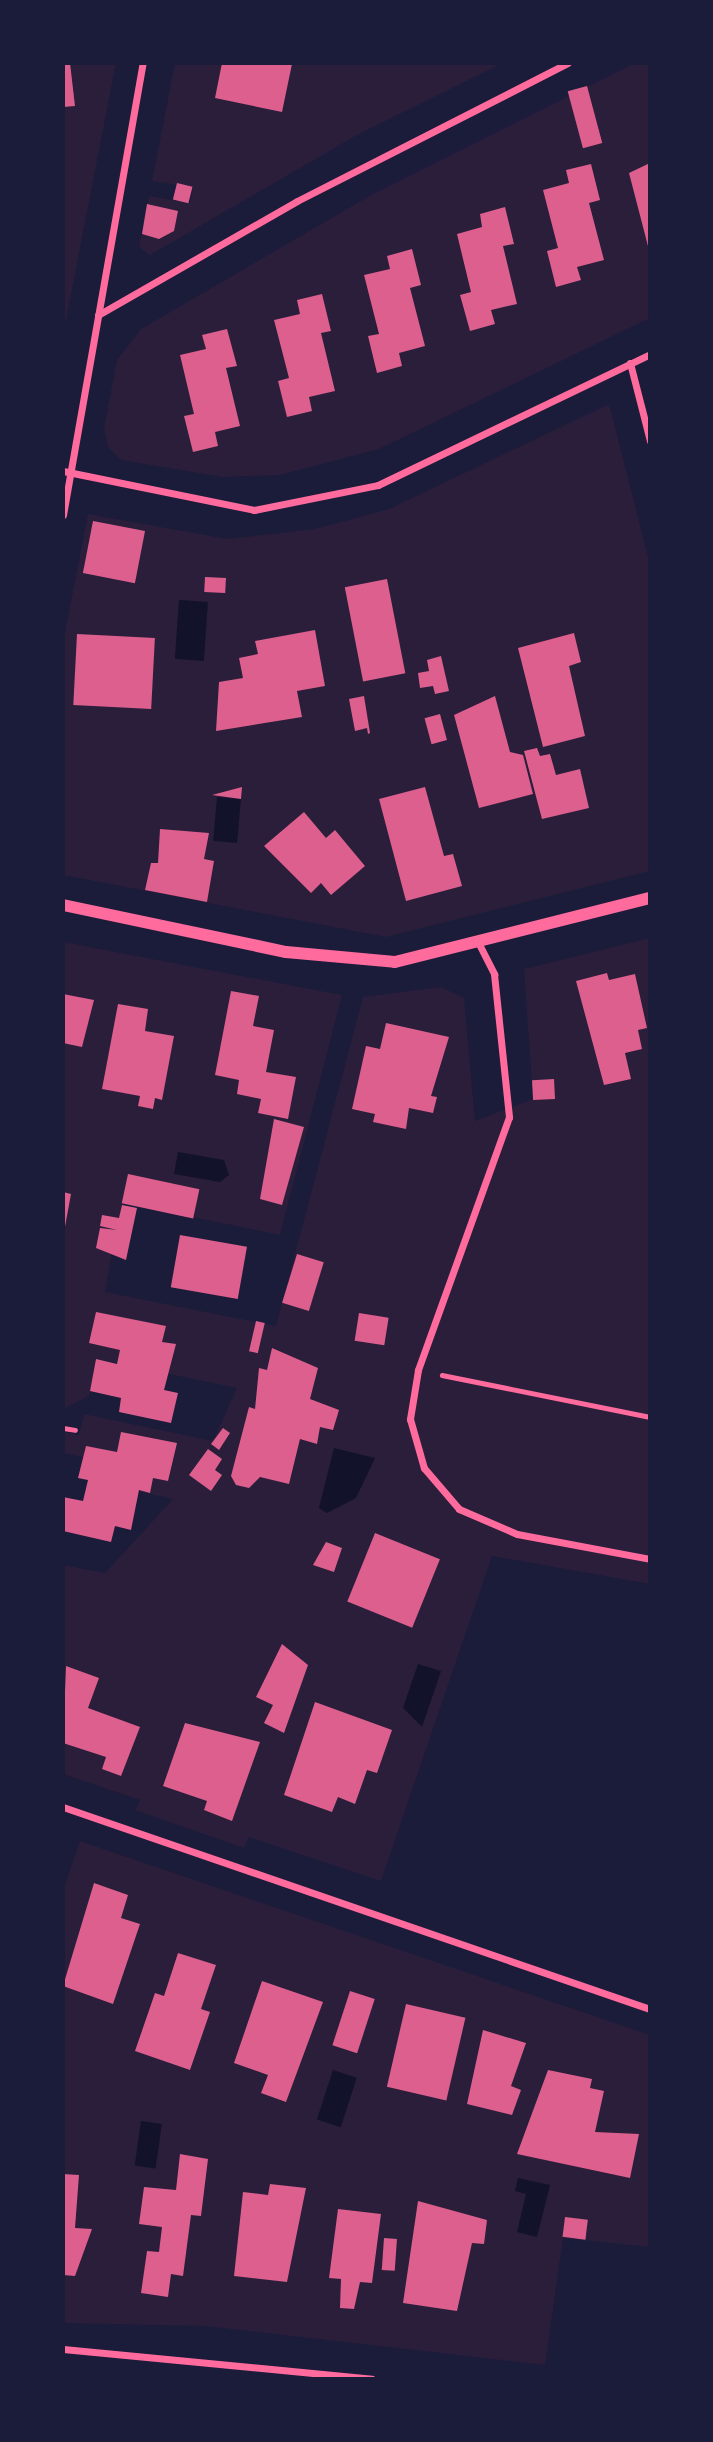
<!DOCTYPE html>
<html>
<head>
<meta charset="utf-8">
<style>
	body { margin:0 }
	#map { position:relative; width:713px; height:2442px; overflow:hidden; background:#1b1b3a; font-family:Poppins,sans-serif }
	div>[style] { position:absolute }
	.green>* { inset:0; background:#2a1e3b }
	.water>* { inset:0; background:#12122b; transform-origin:0 0 }
	.building>* { inset:0; background:#dd5f8e; transform-origin:0 0 }
	.path>* { height:4.5px; margin:-2.25px; padding:0 2.25px; transform-origin:2.25px; border-radius:2.25px; background:#ff6b9d }
	.service>* { height:5px; margin:-2.5px; padding:0 2.5px; transform-origin:2.5px; border-radius:2.5px; background:#ff6b9d }
	.minor>* { height:7px; margin:-3.5px; padding:0 3.5px; transform-origin:3.5px; border-radius:3.5px; background:#ff6b9d }
	.tertiary>* { height:12px; margin:-6px; padding:0 6px; transform-origin:6px; border-radius:6px; background:#ff6b9d }
	span { translate:-50% -50%; white-space:nowrap; text-align:center; line-height:1.15; -webkit-text-stroke:5px #1b1b3a; paint-order:stroke }
	.frame { position:absolute; inset:0; border:65px solid #1b1b3a; pointer-events:none }
</style>
</head>
<body>
<div id="map">
	<div class="green">
		<i style="clip-path:polygon(63px 63px,116px 63px,63px 336px)"></i>
		<i style="clip-path:polygon(175px 63px,503px 63px,357px 135px,150px 255px,139px 247px,149px 196px,190px 203px,193px 187px,152px 181px)"></i>
		<i style="clip-path:polygon(635px 63px,650px 63px,650px 318px,379px 449px,280px 475px,223px 477px,121px 460px,108px 447px,104px 428px,117px 360px,141px 329px,371px 195px)"></i>
		<i style="clip-path:polygon(609px 404px,650px 564px,650px 871px,386px 937px,63px 875px,63px 643px,88px 514px,228px 539px,315px 529px,389px 509px)"></i>
		<i style="clip-path:polygon(650px 938px,650px 1584px,492px 1556px,381px 1881px,249px 1837px,244px 1848px,135px 1810px,140px 1800px,63px 1774px,63px 1565px,105px 1573px,173px 1499px,78px 1478px,83px 1457px,63px 1453px,63px 1432px,79px 1435px,84px 1414px,213px 1441px,237px 1388px,96px 1359px,89px 1396px,63px 1409px,63px 942px,342px 995px,280px 1235px,123px 1203px,116px 1231px,105px 1292px,276px 1326px,363px 997px,441px 987px,464px 998px,475px 1121px,533px 1099px,524px 969px)"></i>
		<i style="clip-path:polygon(80px 1841px,650px 2035px,650px 2247px,563px 2238px,545px 2365px,206px 2326px,63px 2323px,63px 1891px)"></i>
	</div>
	<div class="water">
		<i style="left:179px;top:600px;width:29px;height:59px;rotate:4deg"></i>
		<i style="left:217px;top:797px;width:24px;height:44px;rotate:5deg"></i>
		<i style="clip-path:polygon(178px 1152px,224px 1160px,229px 1175px,220px 1182px,174px 1174px)"></i>
		<i style="clip-path:polygon(334px 1448px,375px 1458px,356px 1498px,327px 1513px,319px 1508px)"></i>
		<i style="clip-path:polygon(418px 1664px,441px 1671px,422px 1727px,403px 1708px)"></i>
		<i style="left:333px;top:2070px;width:25px;height:52px;rotate:18deg"></i>
		<i style="left:141px;top:2121px;width:21px;height:45px;rotate:8deg"></i>
		<i style="clip-path:polygon(518px 2178px,550px 2185px,537px 2237px,517px 2232px,526px 2194px,515px 2191px)"></i>
	</div>
	<div class="building">
		<i style="clip-path:polygon(63px 63px,70px 63px,75px 106px,63px 107px)"></i>
		<i style="clip-path:polygon(222px 63px,299px 63px,292px 64px,282px 112px,215px 98px)"></i>
		<i style="left:587px;top:86px;width:59px;height:20px;rotate:75deg"></i>
		<i style="clip-path:polygon(650px 163px,650px 250px,649px 250px,629px 173px)"></i>
		<i style="clip-path:polygon(591px 164px,600px 200px,589px 203px,604px 260px,577px 267px,581px 280px,556px 287px,547px 251px,558px 248px,543px 190px,569px 183px,566px 170px)"></i>
		<i style="left:177px;top:183px;width:16px;height:17px;rotate:14deg"></i>
		<i style="clip-path:polygon(147px 204px,178px 211px,174px 231px,159px 239px,142px 234px)"></i>
		<i style="clip-path:polygon(505px 207px,514px 244px,503px 246px,517px 304px,491px 310px,495px 324px,470px 331px,460px 295px,471px 292px,457px 234px,482px 227px,480px 214px)"></i>
		<i style="clip-path:polygon(412px 249px,421px 285px,410px 288px,425px 346px,399px 353px,402px 366px,377px 373px,368px 336px,379px 334px,364px 275px,390px 269px,387px 256px)"></i>
		<i style="clip-path:polygon(322px 294px,331px 331px,321px 333px,335px 391px,309px 397px,312px 411px,287px 417px,278px 381px,289px 378px,274px 320px,300px 314px,297px 300px)"></i>
		<i style="clip-path:polygon(227px 329px,237px 366px,226px 368px,240px 426px,215px 432px,218px 446px,193px 452px,184px 416px,194px 414px,180px 355px,206px 349px,202px 335px)"></i>
		<i style="left:93px;top:521px;width:53px;height:53px;rotate:11deg"></i>
		<i style="left:205px;top:577px;width:21px;height:15px;rotate:3deg"></i>
		<i style="left:387px;top:579px;width:96px;height:43px;rotate:79deg"></i>
		<i style="clip-path:polygon(315px 630px,325px 686px,297px 691px,302px 717px,216px 731px,219px 682px,243px 678px,239px 658px,258px 654px,255px 641px)"></i>
		<i style="clip-path:polygon(574px 633px,581px 662px,569px 666px,585px 736px,543px 747px,518px 648px)"></i>
		<i style="left:77px;top:634px;width:78px;height:71px;rotate:3deg"></i>
		<i style="clip-path:polygon(441px 656px,449px 691px,435px 694px,433px 686px,420px 688px,418px 673px,429px 671px,427px 660px)"></i>
		<i style="clip-path:polygon(364px 696px,370px 733px,368px 734px,367px 728px,355px 731px,349px 699px)"></i>
		<i style="clip-path:polygon(495px 696px,510px 752px,523px 755px,533px 794px,479px 808px,454px 715px)"></i>
		<i style="left:440px;top:714px;width:27px;height:16px;rotate:75deg"></i>
		<i style="clip-path:polygon(537px 748px,540px 756px,550px 754px,556px 775px,580px 769px,589px 808px,542px 819px,524px 751px)"></i>
		<i style="clip-path:polygon(242px 787px,241px 799px,212px 795px)"></i>
		<i style="clip-path:polygon(425px 787px,444px 856px,453px 854px,462px 886px,406px 901px,379px 799px)"></i>
		<i style="clip-path:polygon(304px 812px,326px 838px,335px 830px,365px 866px,331px 895px,321px 883px,311px 893px,264px 846px)"></i>
		<i style="clip-path:polygon(160px 829px,209px 833px,204px 859px,214px 861px,207px 902px,145px 890px,151px 863px,158px 863px)"></i>
		<i style="clip-path:polygon(607px 973px,609px 980px,635px 974px,647px 1028px,638px 1030px,642px 1049px,625px 1053px,631px 1079px,604px 1085px,576px 981px)"></i>
		<i style="clip-path:polygon(231px 991px,259px 996px,253px 1026px,274px 1030px,266px 1072px,296px 1077px,288px 1119px,258px 1113px,261px 1099px,237px 1094px,239px 1080px,215px 1075px)"></i>
		<i style="clip-path:polygon(63px 994px,94px 1000px,82px 1047px,63px 1043px)"></i>
		<i style="clip-path:polygon(118px 1004px,148px 1009px,145px 1031px,174px 1036px,162px 1100px,155px 1098px,153px 1109px,138px 1106px,140px 1096px,102px 1089px)"></i>
		<i style="clip-path:polygon(386px 1023px,449px 1037px,431px 1096px,437px 1097px,433px 1113px,409px 1108px,406px 1129px,373px 1122px,375px 1114px,352px 1109px,366px 1046px,380px 1049px)"></i>
		<i style="left:554px;top:1079px;width:20px;height:22px;rotate:87deg"></i>
		<i style="clip-path:polygon(274px 1119px,304px 1127px,282px 1205px,260px 1199px)"></i>
		<i style="left:128px;top:1174px;width:73px;height:30px;rotate:12deg"></i>
		<i style="clip-path:polygon(63px 1192px,71px 1194px,64px 1232px,63px 1232px)"></i>
		<i style="clip-path:polygon(122px 1205px,137px 1208px,126px 1260px,96px 1248px,100px 1228px,117px 1230px,100px 1226px,102px 1215px,119px 1218px)"></i>
		<i style="left:180px;top:1235px;width:68px;height:53px;rotate:10deg"></i>
		<i style="left:297px;top:1254px;width:28px;height:51px;rotate:17deg"></i>
		<i style="clip-path:polygon(96px 1312px,166px 1326px,162px 1342px,176px 1344px,164px 1390px,178px 1393px,171px 1423px,119px 1412px,121px 1398px,90px 1391px,96px 1359px,117px 1364px,120px 1350px,89px 1343px)"></i>
		<i style="left:359px;top:1313px;width:30px;height:28px;rotate:9deg"></i>
		<i style="left:256px;top:1321px;width:9px;height:31px;rotate:13deg"></i>
		<i style="clip-path:polygon(272px 1348px,318px 1368px,310px 1399px,339px 1410px,333px 1430px,320px 1427px,317px 1444px,300px 1439px,289px 1484px,260px 1477px,249px 1488px,236px 1485px,231px 1476px,249px 1407px,255px 1409px,259px 1368px,267px 1370px)"></i>
		<i style="clip-path:polygon(223px 1428px,230px 1433px,219px 1450px,211px 1444px)"></i>
		<i style="clip-path:polygon(121px 1432px,177px 1443px,168px 1481px,153px 1478px,150px 1493px,139px 1490px,131px 1530px,115px 1526px,111px 1542px,63px 1531px,63px 1497px,83px 1501px,88px 1480px,78px 1478px,86px 1446px,117px 1452px)"></i>
		<i style="clip-path:polygon(208px 1449px,222px 1459px,215px 1470px,222px 1475px,211px 1491px,189px 1475px)"></i>
		<i style="left:375px;top:1533px;width:70px;height:74px;rotate:22deg"></i>
		<i style="clip-path:polygon(326px 1542px,342px 1548px,334px 1572px,313px 1565px)"></i>
		<i style="clip-path:polygon(282px 1644px,308px 1665px,284px 1733px,264px 1723px,273px 1705px,256px 1697px)"></i>
		<i style="clip-path:polygon(66px 1666px,99px 1678px,88px 1708px,140px 1727px,121px 1776px,102px 1769px,106px 1757px,63px 1743px)"></i>
		<i style="clip-path:polygon(315px 1702px,392px 1730px,377px 1773px,367px 1770px,355px 1804px,338px 1797px,332px 1812px,284px 1795px)"></i>
		<i style="clip-path:polygon(185px 1723px,260px 1742px,232px 1821px,204px 1810px,207px 1801px,163px 1786px)"></i>
		<i style="clip-path:polygon(94px 1883px,128px 1895px,121px 1918px,140px 1924px,113px 2004px,63px 1986px)"></i>
		<i style="clip-path:polygon(178px 1953px,216px 1965px,201px 2009px,210px 2012px,190px 2070px,135px 2051px,155px 1993px,164px 1996px)"></i>
		<i style="clip-path:polygon(262px 1981px,323px 2002px,286px 2102px,261px 2093px,268px 2075px,234px 2063px)"></i>
		<i style="left:350px;top:1991px;width:26px;height:57px;rotate:18deg"></i>
		<i style="left:406px;top:2004px;width:61px;height:85px;rotate:13deg"></i>
		<i style="clip-path:polygon(483px 2030px,526px 2043px,511px 2086px,521px 2090px,512px 2115px,467px 2104px)"></i>
		<i style="clip-path:polygon(548px 2070px,592px 2079px,590px 2088px,604px 2091px,595px 2132px,639px 2134px,630px 2178px,517px 2154px)"></i>
		<i style="clip-path:polygon(180px 2154px,208px 2159px,201px 2216px,191px 2215px,183px 2276px,171px 2274px,168px 2297px,141px 2293px,147px 2251px,159px 2252px,162px 2227px,139px 2224px,144px 2187px,176px 2190px)"></i>
		<i style="clip-path:polygon(63px 2174px,79px 2175px,75px 2228px,92px 2229px,75px 2276px,63px 2275px)"></i>
		<i style="clip-path:polygon(270px 2184px,306px 2188px,287px 2282px,234px 2276px,243px 2192px,268px 2195px)"></i>
		<i style="clip-path:polygon(418px 2201px,487px 2220px,484px 2244px,472px 2243px,457px 2311px,403px 2303px)"></i>
		<i style="clip-path:polygon(338px 2209px,381px 2214px,372px 2283px,360px 2282px,354px 2309px,340px 2308px,341px 2279px,329px 2278px)"></i>
		<i style="left:565px;top:2217px;width:23px;height:20px;rotate:7deg"></i>
		<i style="left:384px;top:2238px;width:13px;height:32px;rotate:4deg"></i>
	</div>
	<div class="path">
		<i style="left:442px;top:1375px;width:212px;rotate:11.4deg"></i>
	</div>
	<div class="service">
		<i style="left:63px;top:1428px;width:12px;rotate:9deg"></i>
	</div>
	<div class="minor">
		<i style="left:98px;top:315px;width:229px;rotate:-29.8deg"></i>
		<i style="left:297px;top:201px;width:304px;rotate:-27deg"></i>
		<i style="left:630px;top:363px;width:81px;rotate:75.6deg"></i>
		<i style="left:63px;top:471px;width:195px;rotate:11.5deg"></i>
		<i style="left:254px;top:510px;width:126px;rotate:-11.4deg"></i>
		<i style="left:378px;top:485px;width:302px;rotate:-25.7deg"></i>
		<i style="left:63px;top:515px;width:459px;rotate:-80deg"></i>
		<i style="left:479px;top:944px;width:34px;rotate:63deg"></i>
		<i style="left:494px;top:974px;width:144px;rotate:84deg"></i>
		<i style="left:509px;top:1117px;width:269px;rotate:109.8deg"></i>
		<i style="left:418px;top:1370px;width:50px;rotate:99.3deg"></i>
		<i style="left:410px;top:1419px;width:51px;rotate:74.1deg"></i>
		<i style="left:424px;top:1468px;width:54px;rotate:49.5deg"></i>
		<i style="left:459px;top:1509px;width:63px;rotate:23.3deg"></i>
		<i style="left:517px;top:1534px;width:135px;rotate:10.6deg"></i>
		<i style="left:63px;top:1807px;width:621px;rotate:18.99deg"></i>
		<i style="left:63px;top:2349px;width:310px;rotate:5.5deg"></i>
	</div>
	<div class="tertiary">
		<i style="left:63px;top:905px;width:228px;rotate:11.9deg"></i>
		<i style="left:286px;top:952px;width:109px;rotate:5.2deg"></i>
		<i style="left:395px;top:962px;width:263px;rotate:-14.1deg"></i>
	</div>
	<div class="frame"></div>
</div>
</body>
</html>
